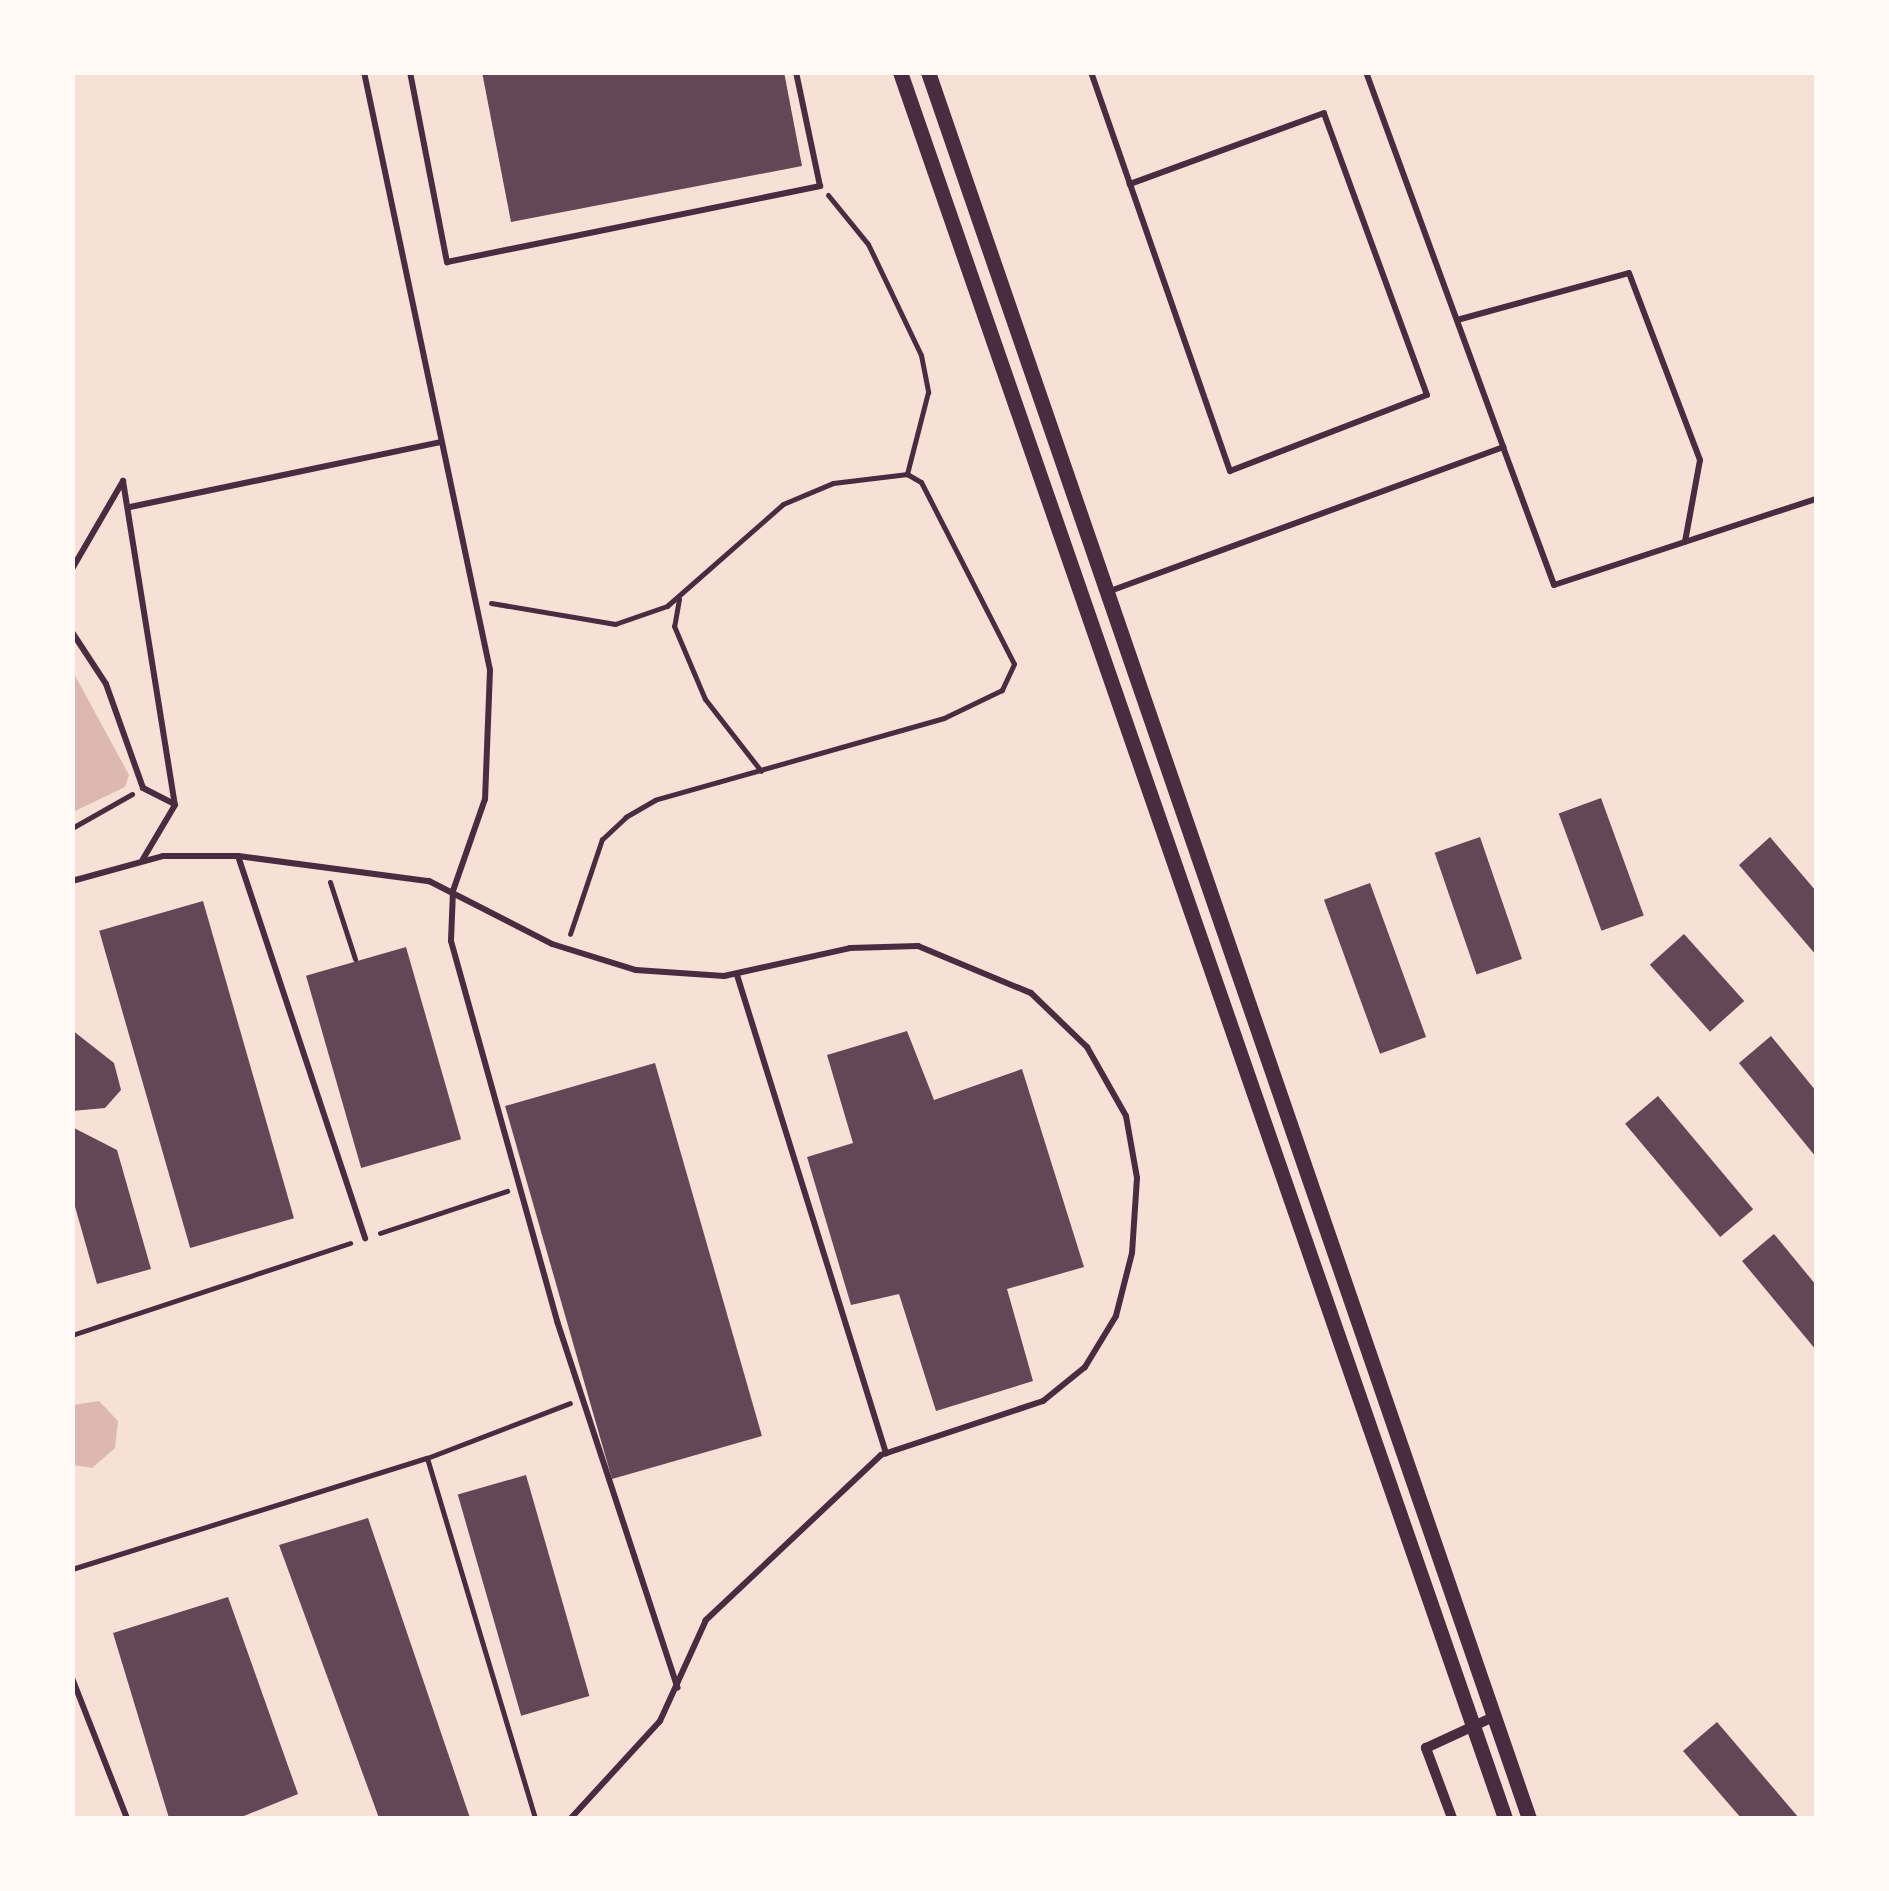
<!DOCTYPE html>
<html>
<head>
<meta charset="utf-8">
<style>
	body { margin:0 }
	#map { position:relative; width:1889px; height:1891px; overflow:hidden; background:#f7e1d7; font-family:Ubuntu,sans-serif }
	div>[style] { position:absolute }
	.water>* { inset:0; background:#dcb8b0 }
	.building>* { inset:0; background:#644757; transform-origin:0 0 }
	.path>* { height:5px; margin:-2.5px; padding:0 2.5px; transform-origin:2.5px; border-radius:2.5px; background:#4a2c40 }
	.service>* { height:6px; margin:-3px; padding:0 3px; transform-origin:3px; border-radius:3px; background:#4a2c40 }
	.minor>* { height:10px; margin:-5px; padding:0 5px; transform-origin:5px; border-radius:5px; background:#4a2c40 }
	.tertiary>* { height:15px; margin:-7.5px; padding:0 7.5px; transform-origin:7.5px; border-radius:7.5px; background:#4a2c40 }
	span { translate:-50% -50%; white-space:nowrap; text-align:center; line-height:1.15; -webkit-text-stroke:8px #fffaf5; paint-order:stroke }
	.frame { position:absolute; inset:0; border:75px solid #fffaf5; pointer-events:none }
</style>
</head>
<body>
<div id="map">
	<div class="water">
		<i style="clip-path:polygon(72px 670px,129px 775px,125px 787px,73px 812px)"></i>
		<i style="clip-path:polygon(99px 1401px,118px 1421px,115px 1448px,92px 1468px,73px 1465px,73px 1405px)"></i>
	</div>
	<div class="building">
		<i style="clip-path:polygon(482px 72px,784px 72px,802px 166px,511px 222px)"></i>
		<i style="left:1601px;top:798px;width:125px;height:45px;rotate:70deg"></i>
		<i style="left:1480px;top:837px;width:129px;height:48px;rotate:71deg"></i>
		<i style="clip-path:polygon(1770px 837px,1816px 891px,1816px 955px,1739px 865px)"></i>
		<i style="left:1370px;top:883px;width:164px;height:49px;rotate:70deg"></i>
		<i style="left:203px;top:901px;width:330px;height:108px;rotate:74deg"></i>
		<i style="left:1684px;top:934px;width:90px;height:46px;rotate:48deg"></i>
		<i style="left:406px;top:947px;width:200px;height:104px;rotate:74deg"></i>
		<i style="clip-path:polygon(72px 1030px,114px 1063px,121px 1090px,105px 1108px,72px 1111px)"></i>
		<i style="clip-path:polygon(907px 1031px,934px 1100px,1022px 1069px,1084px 1267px,1007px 1289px,1033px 1381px,936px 1411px,899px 1294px,851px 1305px,807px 1157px,853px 1143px,827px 1055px)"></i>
		<i style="clip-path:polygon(1771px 1036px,1816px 1091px,1816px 1157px,1739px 1063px)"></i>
		<i style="left:655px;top:1063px;width:388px;height:156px;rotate:74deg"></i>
		<i style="left:1658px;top:1096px;width:148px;height:43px;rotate:50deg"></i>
		<i style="clip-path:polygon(72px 1127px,117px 1150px,151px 1269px,97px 1284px,72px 1196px)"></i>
		<i style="clip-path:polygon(1774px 1234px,1816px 1285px,1816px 1350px,1742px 1261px)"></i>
		<i style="left:526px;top:1475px;width:230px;height:71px;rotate:74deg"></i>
		<i style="clip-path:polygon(368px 1518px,470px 1818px,379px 1818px,279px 1545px)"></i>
		<i style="clip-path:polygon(228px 1597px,298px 1794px,239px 1818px,169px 1818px,113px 1633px)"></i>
		<i style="clip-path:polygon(1717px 1722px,1799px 1818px,1741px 1818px,1683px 1751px)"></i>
	</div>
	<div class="path">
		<i style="left:828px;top:195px;width:63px;rotate:50.8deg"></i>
		<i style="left:868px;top:244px;width:123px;rotate:64.5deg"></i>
		<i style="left:921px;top:355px;width:38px;rotate:79deg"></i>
		<i style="left:928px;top:392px;width:85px;rotate:104.4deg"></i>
		<i style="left:679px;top:599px;width:27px;rotate:100deg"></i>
		<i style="left:674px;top:626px;width:79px;rotate:67deg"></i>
		<i style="left:705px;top:699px;width:91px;rotate:52.1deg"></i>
		<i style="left:491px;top:603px;width:126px;rotate:9.6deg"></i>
		<i style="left:615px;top:624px;width:55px;rotate:-19.1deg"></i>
		<i style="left:667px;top:606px;width:154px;rotate:-41.3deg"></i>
		<i style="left:783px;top:504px;width:54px;rotate:-22.8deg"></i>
		<i style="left:833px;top:483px;width:75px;rotate:-6.9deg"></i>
		<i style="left:907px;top:474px;width:16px;rotate:30deg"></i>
		<i style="left:921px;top:482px;width:204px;rotate:62.9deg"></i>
		<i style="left:1014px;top:664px;width:29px;rotate:115deg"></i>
		<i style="left:1002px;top:690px;width:64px;rotate:154.2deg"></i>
		<i style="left:944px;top:718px;width:300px;rotate:164.2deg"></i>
		<i style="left:655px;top:800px;width:34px;rotate:150deg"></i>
		<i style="left:626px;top:817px;width:33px;rotate:137deg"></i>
		<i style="left:602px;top:839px;width:100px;rotate:108.6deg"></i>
		<i style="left:72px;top:828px;width:69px;rotate:-29.5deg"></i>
		<i style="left:330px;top:882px;width:81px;rotate:72deg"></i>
		<i style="left:380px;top:1233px;width:134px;rotate:-18.3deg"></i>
		<i style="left:72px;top:1335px;width:293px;rotate:-18.3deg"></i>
		<i style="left:427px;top:1458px;width:376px;rotate:73.3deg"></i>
		<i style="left:72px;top:1569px;width:372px;rotate:-17.4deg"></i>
		<i style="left:427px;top:1458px;width:153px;rotate:-21deg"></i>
	</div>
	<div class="service">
		<i style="left:364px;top:72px;width:611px;rotate:78.1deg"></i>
		<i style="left:490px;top:670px;width:129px;rotate:92.2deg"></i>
		<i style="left:485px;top:799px;width:97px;rotate:109.2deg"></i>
		<i style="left:453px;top:891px;width:50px;rotate:92.3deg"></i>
		<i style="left:451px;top:941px;width:395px;rotate:74.4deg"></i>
		<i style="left:557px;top:1321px;width:386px;rotate:71.8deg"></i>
		<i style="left:410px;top:72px;width:194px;rotate:79deg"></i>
		<i style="left:447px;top:262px;width:381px;rotate:-11.5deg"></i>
		<i style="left:820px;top:186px;width:116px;rotate:-101.9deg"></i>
		<i style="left:1091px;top:72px;width:119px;rotate:70.8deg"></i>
		<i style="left:1130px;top:184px;width:304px;rotate:70.8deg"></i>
		<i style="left:1230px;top:471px;width:211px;rotate:-21.1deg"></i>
		<i style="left:1427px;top:395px;width:300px;rotate:-110.1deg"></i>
		<i style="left:1324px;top:113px;width:207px;rotate:159.9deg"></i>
		<i style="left:1366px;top:72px;width:399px;rotate:69.9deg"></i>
		<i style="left:1457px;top:320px;width:178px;rotate:-15.3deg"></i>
		<i style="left:1629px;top:273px;width:200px;rotate:69.2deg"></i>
		<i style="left:1700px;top:460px;width:83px;rotate:100.4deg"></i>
		<i style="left:130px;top:507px;width:317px;rotate:-11.8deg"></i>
		<i style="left:72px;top:569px;width:102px;rotate:-59.9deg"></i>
		<i style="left:123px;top:481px;width:328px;rotate:80.9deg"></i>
		<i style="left:175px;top:805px;width:63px;rotate:120.7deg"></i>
		<i style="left:1110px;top:591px;width:419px;rotate:-20.1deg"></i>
		<i style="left:1503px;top:447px;width:147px;rotate:69.7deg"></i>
		<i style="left:1554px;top:585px;width:276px;rotate:-18.2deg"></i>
		<i style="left:72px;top:632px;width:62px;rotate:56.8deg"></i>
		<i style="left:106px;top:684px;width:110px;rotate:70.4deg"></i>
		<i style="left:143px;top:788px;width:35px;rotate:27deg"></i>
		<i style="left:238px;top:856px;width:193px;rotate:7.5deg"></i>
		<i style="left:429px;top:881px;width:138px;rotate:27.1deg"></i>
		<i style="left:552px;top:944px;width:88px;rotate:17.2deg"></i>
		<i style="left:636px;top:970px;width:88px;rotate:3.9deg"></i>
		<i style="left:724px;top:976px;width:129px;rotate:-12.5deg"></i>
		<i style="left:850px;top:948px;width:68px;rotate:-1.7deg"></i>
		<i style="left:918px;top:946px;width:122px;rotate:22.6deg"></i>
		<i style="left:1031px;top:993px;width:78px;rotate:44deg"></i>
		<i style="left:1087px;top:1047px;width:79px;rotate:60.5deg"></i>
		<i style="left:1126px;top:1116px;width:63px;rotate:79.9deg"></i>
		<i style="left:1137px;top:1178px;width:75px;rotate:93.8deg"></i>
		<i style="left:1132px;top:1253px;width:65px;rotate:104.3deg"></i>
		<i style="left:1116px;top:1316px;width:60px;rotate:121.3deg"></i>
		<i style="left:1085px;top:1367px;width:54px;rotate:141deg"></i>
		<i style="left:1043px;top:1401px;width:171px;rotate:161.6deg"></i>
		<i style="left:881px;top:1455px;width:241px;rotate:136.7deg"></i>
		<i style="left:706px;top:1620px;width:111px;rotate:114.5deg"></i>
		<i style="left:660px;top:1721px;width:132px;rotate:132.5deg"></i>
		<i style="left:72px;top:881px;width:94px;rotate:-15.4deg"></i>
		<i style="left:163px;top:856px;width:75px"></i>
		<i style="left:238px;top:856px;width:403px;rotate:71.6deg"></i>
		<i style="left:737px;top:975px;width:501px;rotate:72.69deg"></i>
		<i style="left:72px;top:1678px;width:150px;rotate:68.6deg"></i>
	</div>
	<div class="minor">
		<i style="left:1452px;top:1818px;width:75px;rotate:-110.4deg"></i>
		<i style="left:1426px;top:1748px;width:74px;rotate:-24.8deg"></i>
	</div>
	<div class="tertiary">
		<i style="left:900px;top:72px;width:1848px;rotate:70.89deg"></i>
		<i style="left:928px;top:72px;width:1847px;rotate:71.01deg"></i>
	</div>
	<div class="frame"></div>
</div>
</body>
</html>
